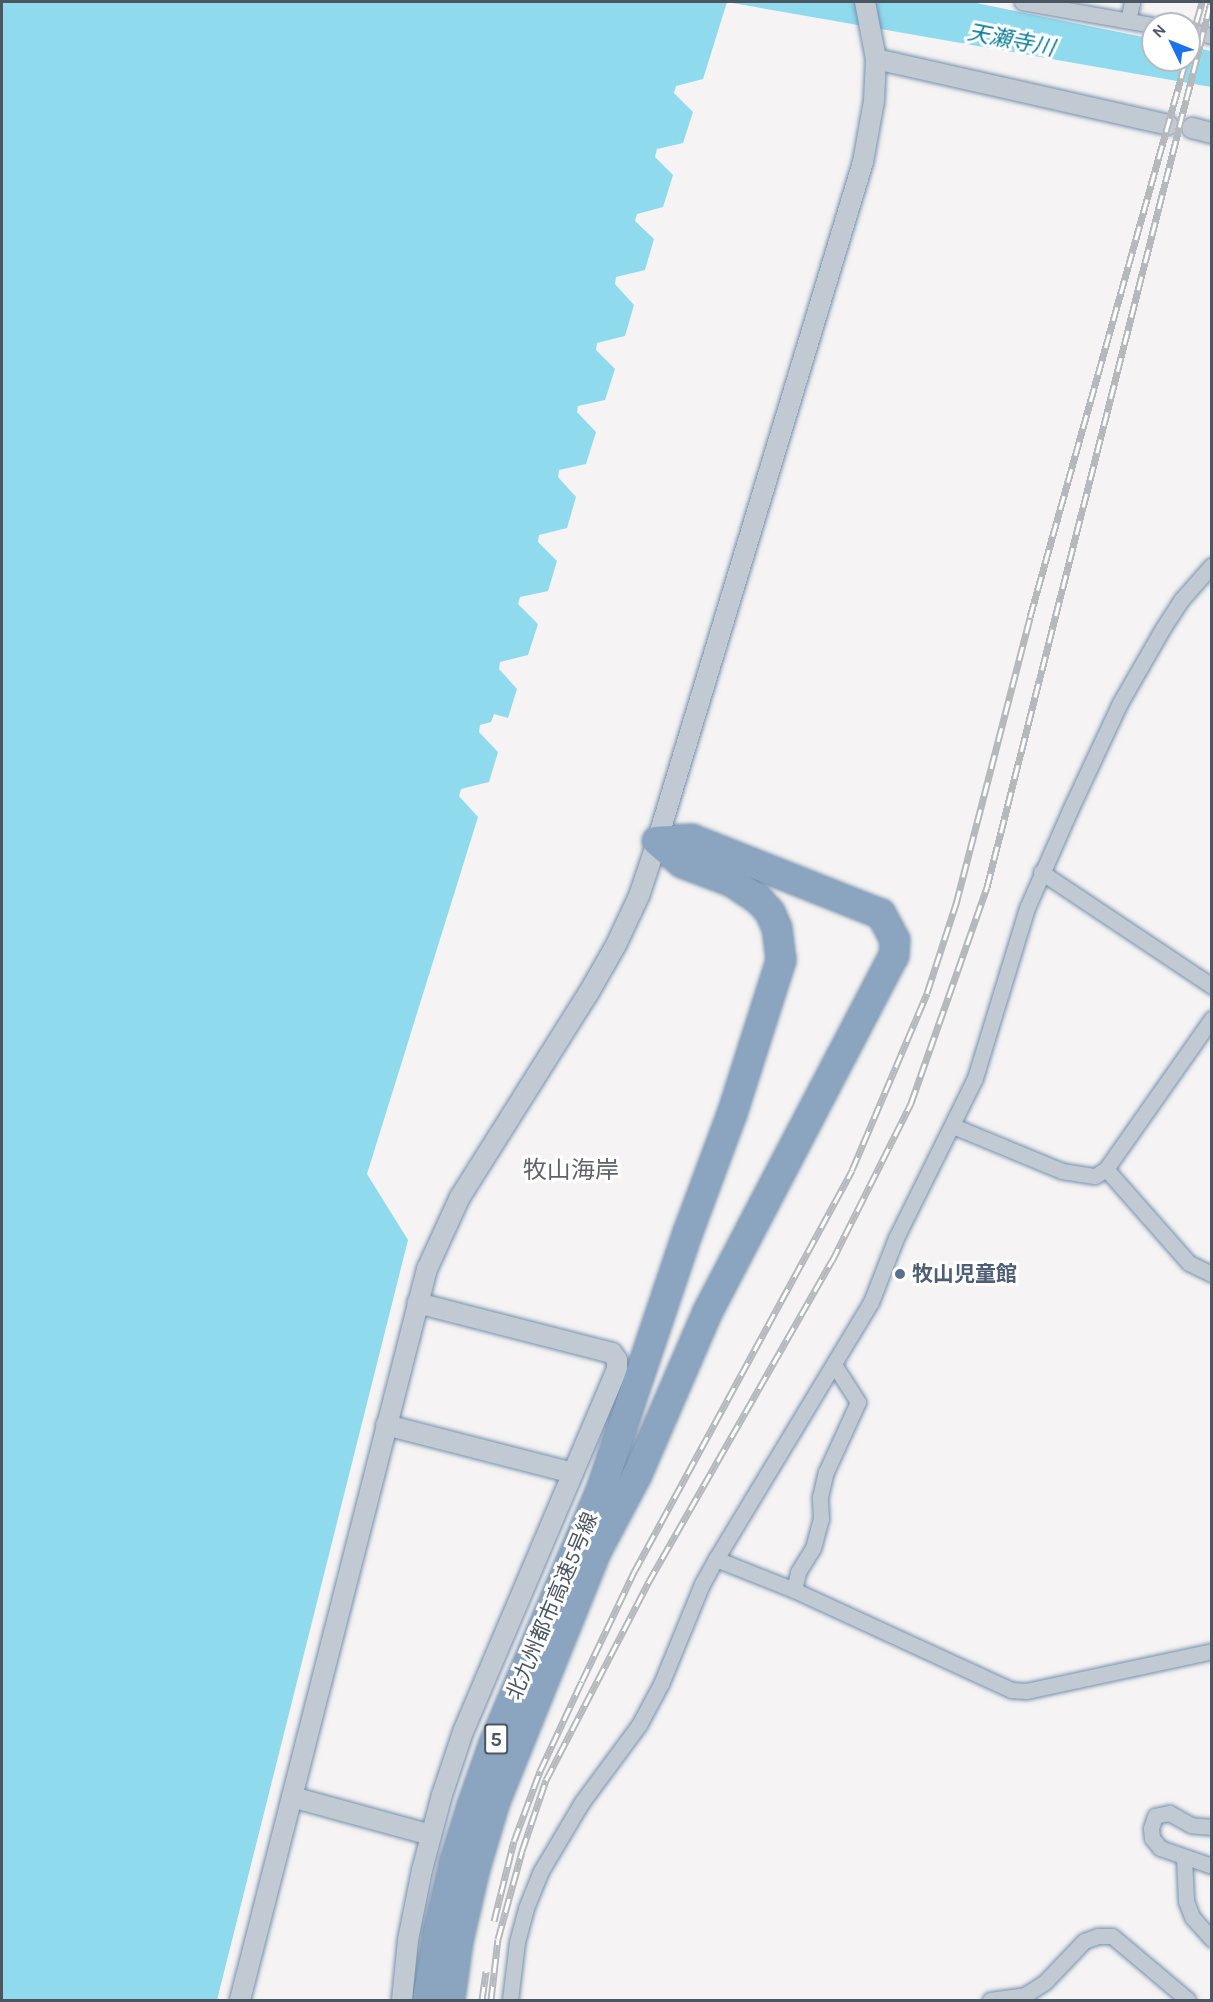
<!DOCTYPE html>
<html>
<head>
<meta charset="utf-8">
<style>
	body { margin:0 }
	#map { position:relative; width:1213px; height:2002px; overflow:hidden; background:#f5f3f3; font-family:Karla,"Noto Sans JP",sans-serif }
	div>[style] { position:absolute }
	.water>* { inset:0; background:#90daee }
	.roads { filter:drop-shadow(0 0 2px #7690ad) drop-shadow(0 0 2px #7690ad) }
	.minor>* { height:15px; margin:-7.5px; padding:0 7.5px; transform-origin:7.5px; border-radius:7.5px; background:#c1cad2 }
	.tertiary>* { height:20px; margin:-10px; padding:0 10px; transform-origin:10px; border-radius:10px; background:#c1cad2 }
	.motorway>* { height:28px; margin:-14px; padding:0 14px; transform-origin:14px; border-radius:14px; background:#8ba5c1 }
	.rail>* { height:7px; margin-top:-3.5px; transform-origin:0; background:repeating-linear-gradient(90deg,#fff 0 14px,#b5b8bd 0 28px); box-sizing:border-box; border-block:2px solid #b5b8bd }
	.dots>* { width:16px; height:16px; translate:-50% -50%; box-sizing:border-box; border:3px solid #fff; border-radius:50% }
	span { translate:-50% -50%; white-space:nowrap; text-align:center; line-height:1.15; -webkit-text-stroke:6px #fff; paint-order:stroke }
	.shield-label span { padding:2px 4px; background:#fff; border:2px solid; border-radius:4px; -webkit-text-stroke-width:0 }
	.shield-label { font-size:20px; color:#4a5661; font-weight:700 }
	.service-label { font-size:21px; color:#4e5e75; font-weight:700 }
	.left { translate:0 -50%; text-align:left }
	.street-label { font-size:21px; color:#4a5661 }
	.water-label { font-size:22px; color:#0c7c9b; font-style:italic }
	.quarter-label { font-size:24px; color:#5f6368 }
	.frame { position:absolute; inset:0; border:3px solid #4a5661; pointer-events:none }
	.north { position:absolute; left:1141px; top:12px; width:60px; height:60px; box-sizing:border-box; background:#fff; border:2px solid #b7bbc0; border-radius:50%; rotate:313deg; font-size:16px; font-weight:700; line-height:24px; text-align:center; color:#4a5661 }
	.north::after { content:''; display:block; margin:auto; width:21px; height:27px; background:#1a73e8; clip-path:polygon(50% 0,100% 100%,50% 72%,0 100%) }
</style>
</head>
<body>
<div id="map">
	<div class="water">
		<i style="clip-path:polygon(2px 2px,971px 2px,1153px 39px,1153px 60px,1189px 60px,1189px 46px,1211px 51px,1211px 87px,727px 2px,703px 79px,676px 86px,674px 93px,693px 112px,683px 143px,657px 149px,655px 157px,673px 175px,663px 207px,637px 214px,635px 221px,654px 239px,645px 270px,616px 277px,615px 284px,634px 305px,625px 336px,597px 343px,596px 350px,615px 369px,605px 400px,578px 406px,577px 412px,596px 432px,586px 464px,559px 470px,558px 477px,576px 497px,567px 528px,539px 535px,538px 542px,557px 561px,548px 591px,520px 597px,518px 604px,538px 624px,528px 655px,500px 662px,499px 669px,517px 689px,508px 718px,494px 714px,491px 722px,480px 725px,479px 732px,498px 752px,489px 782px,461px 789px,459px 796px,478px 817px,367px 1174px,408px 1240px,217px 2000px,2px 2000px)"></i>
	</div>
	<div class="roads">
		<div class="minor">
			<i style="left:1022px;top:2px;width:133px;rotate:10deg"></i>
			<i style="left:1128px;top:20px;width:18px;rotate:-77deg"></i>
			<i style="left:1189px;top:31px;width:24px;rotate:12deg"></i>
			<i style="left:1041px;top:872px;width:206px;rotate:33.7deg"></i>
			<i style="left:953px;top:1126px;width:118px;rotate:22.4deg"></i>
			<i style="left:1062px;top:1171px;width:33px;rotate:9deg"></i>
			<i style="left:1095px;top:1176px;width:13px;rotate:-32deg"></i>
			<i style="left:1106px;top:1169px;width:184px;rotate:-54.9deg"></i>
			<i style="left:1106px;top:1169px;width:125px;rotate:48.6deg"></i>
			<i style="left:1189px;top:1263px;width:25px;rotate:26deg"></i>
			<i style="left:716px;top:1559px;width:84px;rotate:21.7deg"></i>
			<i style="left:794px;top:1590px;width:239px;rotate:24.7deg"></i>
			<i style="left:1011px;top:1690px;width:15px;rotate:4deg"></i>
			<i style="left:1026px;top:1691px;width:190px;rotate:-12.1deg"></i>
			<i style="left:794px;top:1590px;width:18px;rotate:-77deg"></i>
			<i style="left:798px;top:1572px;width:28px;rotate:-58deg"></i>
			<i style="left:813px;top:1548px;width:30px;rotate:-75deg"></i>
			<i style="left:821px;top:1519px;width:22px;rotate:-93deg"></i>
			<i style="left:820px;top:1497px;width:26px;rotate:-77deg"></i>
			<i style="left:826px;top:1472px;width:77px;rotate:-65.4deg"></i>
			<i style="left:858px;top:1402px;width:43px;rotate:-122.6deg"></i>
			<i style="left:1212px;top:1827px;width:21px;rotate:-175deg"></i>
			<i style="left:1191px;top:1825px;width:25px;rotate:-151deg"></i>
			<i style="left:1169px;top:1813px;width:14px;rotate:168deg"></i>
			<i style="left:1155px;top:1816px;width:13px;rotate:108deg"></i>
			<i style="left:1151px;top:1828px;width:10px;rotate:84deg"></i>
			<i style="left:1152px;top:1838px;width:13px;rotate:51deg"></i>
			<i style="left:1160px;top:1848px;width:55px;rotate:19.1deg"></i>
			<i style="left:1184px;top:1858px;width:43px;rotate:87.3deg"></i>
			<i style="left:1186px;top:1901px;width:17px;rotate:69deg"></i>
			<i style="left:1192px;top:1917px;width:30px;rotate:48deg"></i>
			<i style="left:510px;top:2000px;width:58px;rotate:-83.1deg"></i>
			<i style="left:517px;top:1942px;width:35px;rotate:-75deg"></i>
			<i style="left:526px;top:1908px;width:40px;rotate:-68deg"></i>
			<i style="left:541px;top:1871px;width:80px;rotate:-59.3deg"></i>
			<i style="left:582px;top:1802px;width:96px;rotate:-53.5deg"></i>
			<i style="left:639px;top:1725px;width:47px;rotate:-61.8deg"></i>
			<i style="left:661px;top:1684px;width:108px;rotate:-67.7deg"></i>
			<i style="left:702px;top:1584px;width:29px;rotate:-61deg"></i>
			<i style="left:716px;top:1559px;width:300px;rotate:-58.9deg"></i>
			<i style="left:871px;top:1302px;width:69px;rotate:-68.7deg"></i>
			<i style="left:896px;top:1238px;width:178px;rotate:-63.7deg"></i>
			<i style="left:975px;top:1078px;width:178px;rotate:-73deg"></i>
			<i style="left:1027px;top:908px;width:107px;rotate:-66.3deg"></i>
			<i style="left:1070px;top:810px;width:118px;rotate:-65deg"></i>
			<i style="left:1120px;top:703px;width:86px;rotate:-60.2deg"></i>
			<i style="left:1163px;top:628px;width:35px;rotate:-57deg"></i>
			<i style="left:1182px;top:599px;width:45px;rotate:-48.6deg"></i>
			<i style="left:990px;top:2000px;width:35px;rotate:-8deg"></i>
			<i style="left:1025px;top:1995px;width:24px;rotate:-33deg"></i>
			<i style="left:1045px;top:1982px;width:57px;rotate:-46.4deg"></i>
			<i style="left:1084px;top:1941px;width:15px;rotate:-20deg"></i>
			<i style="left:1098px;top:1936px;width:14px"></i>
			<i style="left:1112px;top:1936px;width:99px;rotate:40.1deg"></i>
		</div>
		<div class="tertiary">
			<i style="left:876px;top:59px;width:299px;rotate:12.7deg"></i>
			<i style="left:1192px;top:128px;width:21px;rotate:14deg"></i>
			<i style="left:386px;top:1425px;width:193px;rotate:14.4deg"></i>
			<i style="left:292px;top:1797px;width:144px;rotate:15.3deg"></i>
			<i style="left:240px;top:2000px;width:755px;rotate:-75.65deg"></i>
			<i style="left:427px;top:1269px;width:79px;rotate:-65.4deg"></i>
			<i style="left:460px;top:1197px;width:240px;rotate:-57.8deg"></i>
			<i style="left:588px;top:994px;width:56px;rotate:-60.3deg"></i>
			<i style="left:616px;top:945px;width:54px;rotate:-64.9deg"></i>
			<i style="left:639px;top:896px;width:51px;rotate:-71.6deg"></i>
			<i style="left:655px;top:848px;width:717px;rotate:-73.13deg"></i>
			<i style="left:863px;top:162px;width:62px;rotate:-79.8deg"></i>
			<i style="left:874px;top:101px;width:42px;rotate:-87.3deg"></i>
			<i style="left:876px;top:59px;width:58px;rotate:-100.9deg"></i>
			<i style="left:402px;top:2000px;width:60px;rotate:-84.3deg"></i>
			<i style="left:408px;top:1940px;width:71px;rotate:-78.7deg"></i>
			<i style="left:422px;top:1870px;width:78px;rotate:-75.1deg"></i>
			<i style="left:442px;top:1795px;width:66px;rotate:-71.6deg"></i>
			<i style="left:463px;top:1732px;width:393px;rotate:-67deg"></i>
			<i style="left:617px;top:1370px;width:10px;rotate:-90deg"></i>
			<i style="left:617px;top:1360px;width:9px;rotate:-126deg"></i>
			<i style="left:612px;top:1353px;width:201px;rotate:-165.6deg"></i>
		</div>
		<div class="motorway">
			<i style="left:427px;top:2000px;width:69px;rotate:-80.8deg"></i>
			<i style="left:438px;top:1932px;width:71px;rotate:-76.9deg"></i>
			<i style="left:454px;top:1863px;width:61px;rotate:-72.8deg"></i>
			<i style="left:472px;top:1805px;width:66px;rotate:-70.5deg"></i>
			<i style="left:494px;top:1743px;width:275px;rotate:-67.1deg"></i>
			<i style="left:601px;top:1490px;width:272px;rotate:-71.4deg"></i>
			<i style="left:688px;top:1232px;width:126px;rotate:-69.6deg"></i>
			<i style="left:732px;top:1114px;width:162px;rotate:-72.3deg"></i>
			<i style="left:781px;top:960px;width:32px;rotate:-97deg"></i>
			<i style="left:777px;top:928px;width:17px;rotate:-114deg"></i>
			<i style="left:770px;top:912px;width:16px;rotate:-133deg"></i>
			<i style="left:759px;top:900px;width:32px;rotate:-146deg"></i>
			<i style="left:732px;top:882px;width:53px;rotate:-159.2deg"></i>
			<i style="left:682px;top:863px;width:33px;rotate:-139deg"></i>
			<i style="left:450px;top:2000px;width:59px;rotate:-82.1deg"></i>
			<i style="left:458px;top:1942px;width:75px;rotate:-76.9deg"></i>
			<i style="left:475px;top:1869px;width:70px;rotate:-73.4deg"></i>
			<i style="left:495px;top:1802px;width:270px;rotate:-68deg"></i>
			<i style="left:596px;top:1552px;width:87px;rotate:-62deg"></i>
			<i style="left:637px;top:1475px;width:176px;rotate:-66.6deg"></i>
			<i style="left:707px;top:1313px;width:403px;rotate:-62.4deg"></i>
			<i style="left:894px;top:956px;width:16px;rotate:-86deg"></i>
			<i style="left:895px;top:940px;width:30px;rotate:-118deg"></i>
			<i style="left:881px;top:914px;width:203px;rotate:-158.4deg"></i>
			<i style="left:692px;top:839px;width:35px;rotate:177deg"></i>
		</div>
	</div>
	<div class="rail">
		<i style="left:1189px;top:49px;width:49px;rotate:-74.5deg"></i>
		<i style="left:494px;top:1921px;width:82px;rotate:-76deg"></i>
		<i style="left:514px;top:1841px;width:75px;rotate:-69.6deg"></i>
		<i style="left:540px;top:1771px;width:99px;rotate:-65deg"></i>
		<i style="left:582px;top:1681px;width:121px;rotate:-64.5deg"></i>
		<i style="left:634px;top:1572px;width:457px;rotate:-61.5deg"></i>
		<i style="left:852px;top:1170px;width:192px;rotate:-67deg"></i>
		<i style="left:927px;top:993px;width:94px;rotate:-72deg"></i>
		<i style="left:956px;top:904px;width:296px;rotate:-75.5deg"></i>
		<i style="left:1030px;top:617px;width:578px;rotate:-74.35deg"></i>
		<i style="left:482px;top:2000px;width:29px;rotate:-82deg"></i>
		<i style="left:491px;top:2000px;width:61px;rotate:-83.5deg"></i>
		<i style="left:498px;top:1939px;width:91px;rotate:-74.7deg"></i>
		<i style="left:522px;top:1851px;width:75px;rotate:-71.3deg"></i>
		<i style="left:546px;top:1780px;width:222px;rotate:-62.6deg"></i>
		<i style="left:648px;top:1583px;width:371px;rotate:-60.3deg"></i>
		<i style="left:832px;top:1261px;width:177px;rotate:-63.4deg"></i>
		<i style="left:911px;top:1103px;width:229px;rotate:-70.6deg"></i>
		<i style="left:987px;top:887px;width:913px;rotate:-75.8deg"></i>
	</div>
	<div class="dots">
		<i style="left:900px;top:1274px;background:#5c6f8a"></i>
	</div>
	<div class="shield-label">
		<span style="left:496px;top:1739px">5</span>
	</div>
	<div class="service-label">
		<span class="left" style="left:912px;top:1274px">牧山児童館</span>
	</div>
	<div class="street-label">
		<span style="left:552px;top:1606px;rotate:-67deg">北九州都市高速5号線</span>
	</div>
	<div class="water-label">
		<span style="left:1011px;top:41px;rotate:11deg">天瀬寺川</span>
	</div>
	<div class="quarter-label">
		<span style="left:571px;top:1171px">牧山海岸</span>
	</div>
	<div class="frame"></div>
	<div class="north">N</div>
</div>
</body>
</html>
